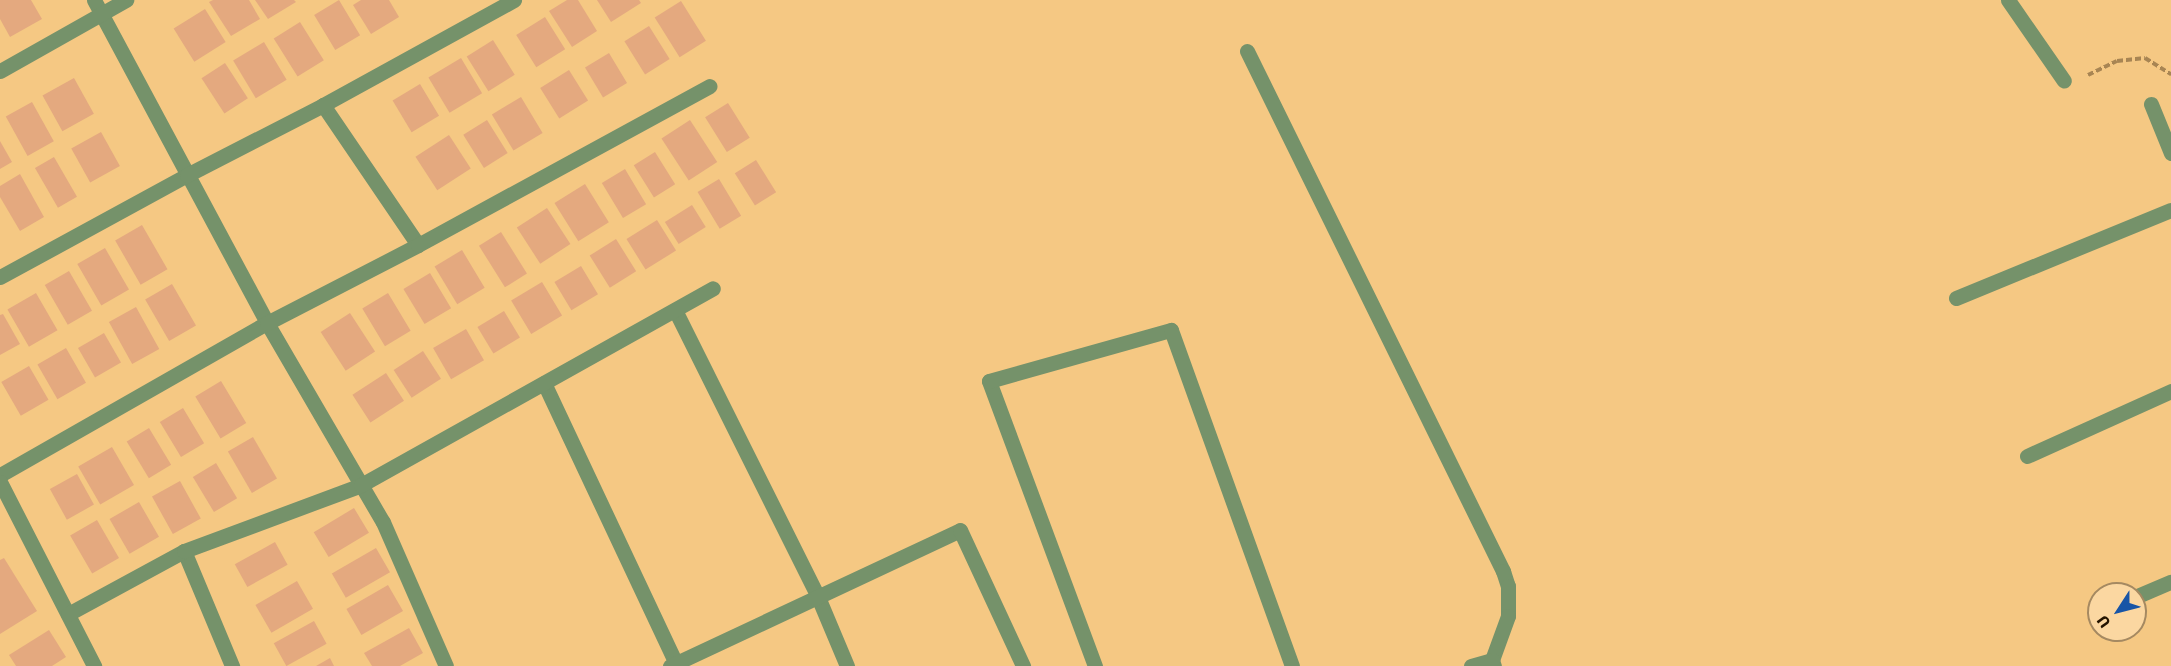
<!DOCTYPE html>
<html>
<head>
<meta charset="utf-8">
<style>
	body { margin:0 }
	#map { position:relative; width:2171px; height:666px; overflow:hidden; background:#f5c883; font-family:Signika,sans-serif }
	div>[style] { position:absolute }
	.building>* { inset:0; background:#e4a97f; transform-origin:0 0 }
	.path>* { height:4px; margin-top:-2px; transform-origin:0; background:repeating-linear-gradient(90deg,#a88553 0 6px,transparent 0 9px) }
	.minor>* { height:15px; margin:-7.5px; padding:0 7.5px; transform-origin:7.5px; border-radius:7.5px; background:#75926a }
	span { translate:-50% -50%; white-space:nowrap; text-align:center; line-height:1.15; -webkit-text-stroke:4.5px #fbd7a1; paint-order:stroke }
	.north { position:absolute; left:2087px; top:582px; width:60px; height:60px; box-sizing:border-box; background:#fbd7a1; border:2px solid #a58961; border-radius:50%; rotate:234deg; font-size:16px; font-weight:700; line-height:24px; text-align:center; color:#241400 }
	.north::after { content:''; display:block; margin:auto; width:21px; height:27px; background:#1855a6; clip-path:polygon(50% 0,100% 100%,50% 72%,0 100%) }
</style>
</head>
<body>
<div id="map">
	<div class="building">
		<i style="clip-path:polygon(0 0,31px 0,42px 19px,10px 37px,0 19px)"></i>
		<i style="clip-path:polygon(213px 0,249px 0,260px 19px,231px 36px,209px 2px)"></i>
		<i style="clip-path:polygon(255px 0,294px 0,296px 2px,268px 19px)"></i>
		<i style="left:339px;top:0;width:41px;height:29px;rotate:59deg"></i>
		<i style="clip-path:polygon(361px 0,389px 0,399px 17px,371px 34px,353px 5px)"></i>
		<i style="clip-path:polygon(567px 0,578px 0,597px 31px,572px 47px,549px 11px)"></i>
		<i style="clip-path:polygon(597px 0,639px 0,641px 3px,611px 22px)"></i>
		<i style="left:681px;top:1px;width:47px;height:31px;rotate:58deg"></i>
		<i style="left:205px;top:9px;width:39px;height:37px;rotate:58deg"></i>
		<i style="left:545px;top:17px;width:38px;height:34px;rotate:58deg"></i>
		<i style="left:300px;top:22px;width:45px;height:31px;rotate:58deg"></i>
		<i style="left:649px;top:26px;width:39px;height:29px;rotate:58deg"></i>
		<i style="left:493px;top:40px;width:41px;height:31px;rotate:58deg"></i>
		<i style="left:264px;top:42px;width:44px;height:36px;rotate:59deg"></i>
		<i style="left:609px;top:53px;width:35px;height:28px;rotate:59deg"></i>
		<i style="left:461px;top:58px;width:41px;height:38px;rotate:59deg"></i>
		<i style="left:225px;top:63px;width:42px;height:28px;rotate:57deg"></i>
		<i style="left:569px;top:70px;width:36px;height:34px;rotate:58deg"></i>
		<i style="left:74px;top:78px;width:41px;height:36px;rotate:61deg"></i>
		<i style="left:420px;top:84px;width:37px;height:32px;rotate:59deg"></i>
		<i style="left:521px;top:97px;width:42px;height:34px;rotate:59deg"></i>
		<i style="left:32px;top:102px;width:45px;height:30px;rotate:61deg"></i>
		<i style="left:728px;top:103px;width:41px;height:27px;rotate:58deg"></i>
		<i style="left:487px;top:120px;width:39px;height:28px;rotate:58deg"></i>
		<i style="left:690px;top:120px;width:50px;height:34px;rotate:57deg"></i>
		<i style="left:101px;top:132px;width:39px;height:34px;rotate:61deg"></i>
		<i style="left:449px;top:135px;width:40px;height:40px;rotate:57deg"></i>
		<i style="clip-path:polygon(0 141px,12px 162px,0 169px)"></i>
		<i style="left:655px;top:152px;width:38px;height:25px;rotate:58deg"></i>
		<i style="left:54px;top:157px;width:46px;height:22px;rotate:60deg"></i>
		<i style="left:756px;top:160px;width:38px;height:25px;rotate:58deg"></i>
		<i style="left:625px;top:169px;width:41px;height:27px;rotate:59deg"></i>
		<i style="clip-path:polygon(20px 174px,44px 217px,20px 231px,0 197px,0 186px)"></i>
		<i style="left:719px;top:179px;width:43px;height:25px;rotate:59deg"></i>
		<i style="left:585px;top:184px;width:45px;height:36px;rotate:58deg"></i>
		<i style="left:692px;top:205px;width:26px;height:32px;rotate:58deg"></i>
		<i style="left:547px;top:208px;width:43px;height:36px;rotate:57deg"></i>
		<i style="left:657px;top:220px;width:36px;height:36px;rotate:58deg"></i>
		<i style="left:142px;top:225px;width:51px;height:31px;rotate:60deg"></i>
		<i style="left:501px;top:232px;width:49px;height:26px;rotate:58deg"></i>
		<i style="left:616px;top:239px;width:38px;height:31px;rotate:58deg"></i>
		<i style="left:105px;top:248px;width:48px;height:32px;rotate:60deg"></i>
		<i style="left:462px;top:250px;width:44px;height:32px;rotate:59deg"></i>
		<i style="left:581px;top:266px;width:33px;height:31px;rotate:59deg"></i>
		<i style="left:69px;top:271px;width:46px;height:28px;rotate:60deg"></i>
		<i style="left:430px;top:273px;width:41px;height:31px;rotate:59deg"></i>
		<i style="left:542px;top:282px;width:39px;height:36px;rotate:59deg"></i>
		<i style="left:172px;top:284px;width:48px;height:31px;rotate:60deg"></i>
		<i style="left:36px;top:293px;width:43px;height:33px;rotate:60deg"></i>
		<i style="left:388px;top:293px;width:44px;height:30px;rotate:59deg"></i>
		<i style="left:136px;top:307px;width:48px;height:31px;rotate:61deg"></i>
		<i style="left:504px;top:311px;width:31px;height:31px;rotate:59deg"></i>
		<i style="left:350px;top:313px;width:46px;height:35px;rotate:57deg"></i>
		<i style="clip-path:polygon(3px 314px,20px 344px,0 355px,0 315px)"></i>
		<i style="left:466px;top:329px;width:36px;height:38px;rotate:60deg"></i>
		<i style="left:104px;top:333px;width:34px;height:30px;rotate:60deg"></i>
		<i style="left:66px;top:348px;width:40px;height:33px;rotate:60deg"></i>
		<i style="left:423px;top:351px;width:33px;height:35px;rotate:57deg"></i>
		<i style="left:29px;top:366px;width:39px;height:32px;rotate:60deg"></i>
		<i style="left:386px;top:373px;width:33px;height:40px;rotate:57deg"></i>
		<i style="left:221px;top:381px;width:49px;height:30px;rotate:59deg"></i>
		<i style="left:183px;top:408px;width:41px;height:27px;rotate:59deg"></i>
		<i style="left:149px;top:428px;width:43px;height:26px;rotate:59deg"></i>
		<i style="left:253px;top:437px;width:48px;height:29px;rotate:60deg"></i>
		<i style="left:112px;top:447px;width:44px;height:39px;rotate:60deg"></i>
		<i style="left:216px;top:463px;width:41px;height:27px;rotate:59deg"></i>
		<i style="left:77px;top:474px;width:35px;height:31px;rotate:61deg"></i>
		<i style="left:180px;top:481px;width:43px;height:32px;rotate:61deg"></i>
		<i style="left:139px;top:502px;width:40px;height:34px;rotate:60deg"></i>
		<i style="left:354px;top:508px;width:29px;height:47px;rotate:59deg"></i>
		<i style="left:97px;top:520px;width:44px;height:31px;rotate:60deg"></i>
		<i style="left:275px;top:542px;width:26px;height:46px;rotate:61deg"></i>
		<i style="left:376px;top:548px;width:28px;height:51px;rotate:60deg"></i>
		<i style="clip-path:polygon(4px 558px,37px 611px,0 634px,0 560px)"></i>
		<i style="left:297px;top:581px;width:32px;height:48px;rotate:60deg"></i>
		<i style="left:388px;top:585px;width:30px;height:48px;rotate:60deg"></i>
		<i style="left:314px;top:621px;width:26px;height:46px;rotate:61deg"></i>
		<i style="clip-path:polygon(409px 628px,423px 653px,400px 666px,372px 666px,364px 653px)"></i>
		<i style="clip-path:polygon(49px 630px,66px 657px,52px 666px,16px 666px,9px 655px)"></i>
		<i style="clip-path:polygon(330px 658px,334px 666px,316px 666px)"></i>
	</div>
	<div class="path">
		<i style="left:2088px;top:75px;width:32px;rotate:-26deg"></i>
		<i style="left:2117px;top:61px;width:28px;rotate:-6deg"></i>
		<i style="left:2145px;top:58px;width:31px;rotate:32deg"></i>
	</div>
	<div class="minor">
		<i style="left:94px;top:0;width:366px;rotate:61.8deg"></i>
		<i style="left:267px;top:323px;width:230px;rotate:59.8deg"></i>
		<i style="left:383px;top:522px;width:157px;rotate:66.4deg"></i>
		<i style="left:2008px;top:0;width:98px;rotate:55.3deg"></i>
		<i style="left:1247px;top:51px;width:580px;rotate:63.79deg"></i>
		<i style="left:1503px;top:571px;width:16px;rotate:72deg"></i>
		<i style="left:1508px;top:586px;width:30px;rotate:90deg"></i>
		<i style="left:1508px;top:616px;width:47px;rotate:110deg"></i>
		<i style="left:1492px;top:660px;width:6px;rotate:72deg"></i>
		<i style="left:0;top:71px;width:145px;rotate:-29.4deg"></i>
		<i style="left:2151px;top:104px;width:53px;rotate:67.8deg"></i>
		<i style="left:323px;top:105px;width:169px;rotate:55.8deg"></i>
		<i style="left:0;top:277px;width:213px;rotate:-28.6deg"></i>
		<i style="left:187px;top:175px;width:153px;rotate:-27.2deg"></i>
		<i style="left:323px;top:105px;width:218px;rotate:-28.8deg"></i>
		<i style="left:1956px;top:298px;width:232px;rotate:-22.3deg"></i>
		<i style="left:675px;top:310px;width:321px;rotate:63.5deg"></i>
		<i style="left:818px;top:597px;width:75px;rotate:67.2deg"></i>
		<i style="left:544px;top:383px;width:313px;rotate:64.8deg"></i>
		<i style="left:2027px;top:456px;width:158px;rotate:-24.3deg"></i>
		<i style="left:0;top:475px;width:307px;rotate:-29.7deg"></i>
		<i style="left:267px;top:323px;width:170px;rotate:-27.3deg"></i>
		<i style="left:418px;top:245px;width:332px;rotate:-28.6deg"></i>
		<i style="left:0;top:482px;width:207px;rotate:62.9deg"></i>
		<i style="left:184px;top:551px;width:125px;rotate:67.3deg"></i>
		<i style="left:2135px;top:597px;width:39px;rotate:-23deg"></i>
		<i style="left:68px;top:614px;width:132px;rotate:-28.5deg"></i>
		<i style="left:184px;top:551px;width:189px;rotate:-20.4deg"></i>
		<i style="left:361px;top:485px;width:403px;rotate:-29.2deg"></i>
		<i style="left:2097px;top:614px;width:2px;rotate:-27deg"></i>
		<i style="left:670px;top:666px;width:320px;rotate:-25.1deg"></i>
		<i style="left:960px;top:530px;width:150px;rotate:65.1deg"></i>
		<i style="left:1095px;top:666px;width:304px;rotate:-110.4deg"></i>
		<i style="left:989px;top:381px;width:189px;rotate:-15.7deg"></i>
		<i style="left:1171px;top:330px;width:357px;rotate:70.2deg"></i>
		<i style="left:1471px;top:666px;width:22px;rotate:-16deg"></i>
	</div>
	<div class="north">U</div>
</div>
</body>
</html>
